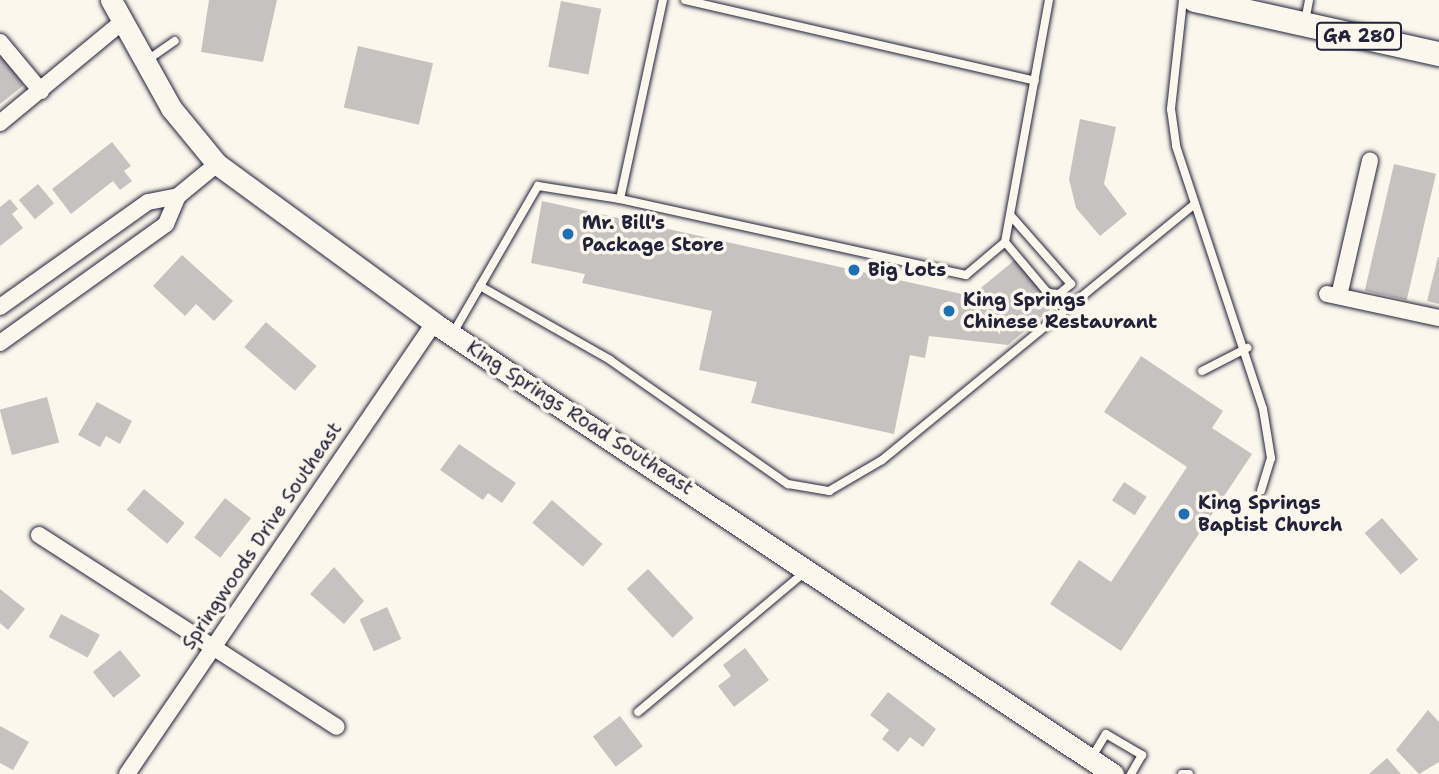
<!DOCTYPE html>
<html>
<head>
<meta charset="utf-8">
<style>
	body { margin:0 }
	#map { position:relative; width:1439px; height:774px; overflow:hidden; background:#fbf7ec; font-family:"Shantell Sans",sans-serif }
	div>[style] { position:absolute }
	.building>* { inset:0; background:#c6c2c0; transform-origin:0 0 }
	.roads { filter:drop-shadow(0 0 2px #22223b) drop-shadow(0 0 2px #22223b) }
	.lane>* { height:8px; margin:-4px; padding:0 4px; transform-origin:4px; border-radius:4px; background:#fbf7ec }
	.street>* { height:16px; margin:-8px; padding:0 8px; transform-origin:8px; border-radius:8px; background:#fbf7ec }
	.secondary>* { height:21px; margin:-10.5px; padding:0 10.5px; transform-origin:10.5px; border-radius:10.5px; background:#fbf7ec }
	.primary>* { height:24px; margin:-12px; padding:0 12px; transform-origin:12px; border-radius:12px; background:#fbf7ec }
	.dots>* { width:19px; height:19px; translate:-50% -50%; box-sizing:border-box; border:4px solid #fbf7ec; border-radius:50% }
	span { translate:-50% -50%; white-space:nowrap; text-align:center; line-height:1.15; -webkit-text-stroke:7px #fbf7ec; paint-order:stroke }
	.shield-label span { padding:2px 5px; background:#fbf7ec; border:2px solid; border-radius:5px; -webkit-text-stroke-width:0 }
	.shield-label { font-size:18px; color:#22223b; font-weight:700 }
	.poi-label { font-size:19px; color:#22223b; font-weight:700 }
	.left { translate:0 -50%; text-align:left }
	.street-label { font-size:19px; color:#22223b }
</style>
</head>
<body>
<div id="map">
	<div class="building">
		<i style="clip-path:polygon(209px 0,277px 0,263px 62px,201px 52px)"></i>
		<i style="left:561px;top:1px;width:41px;height:67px;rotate:11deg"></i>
		<i style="left:358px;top:46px;width:77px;height:63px;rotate:13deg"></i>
		<i style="clip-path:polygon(0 54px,24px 85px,0 104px)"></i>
		<i style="clip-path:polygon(1080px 119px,1116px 127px,1104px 184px,1127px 214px,1100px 236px,1076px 208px,1069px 179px)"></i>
		<i style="clip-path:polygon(112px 142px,131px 166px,124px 171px,132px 181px,120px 190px,113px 181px,71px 214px,52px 189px)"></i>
		<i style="left:1394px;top:164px;width:43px;height:130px;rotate:13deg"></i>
		<i style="left:38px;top:184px;width:25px;height:25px;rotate:50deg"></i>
		<i style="clip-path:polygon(10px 199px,18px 209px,12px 214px,23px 228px,0 246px,0 207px)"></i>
		<i style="clip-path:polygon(542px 201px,971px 296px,1016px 259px,1053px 307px,1008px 345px,929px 336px,925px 358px,910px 355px,894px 434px,751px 403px,757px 382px,699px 370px,712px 311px,582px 283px,585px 274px,531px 263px)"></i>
		<i style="clip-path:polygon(182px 255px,233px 301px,214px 321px,196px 304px,185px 316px,153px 286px)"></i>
		<i style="clip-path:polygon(1438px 257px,1439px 257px,1439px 304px,1427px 301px)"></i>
		<i style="left:266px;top:322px;width:67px;height:33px;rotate:41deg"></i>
		<i style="clip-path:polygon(1141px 356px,1223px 411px,1212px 428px,1252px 454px,1121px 651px,1050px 604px,1079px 560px,1111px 582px,1187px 467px,1104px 412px)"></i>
		<i style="left:47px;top:397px;width:47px;height:49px;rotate:75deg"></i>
		<i style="clip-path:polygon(97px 402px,132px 421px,120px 444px,106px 436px,100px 447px,78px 435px)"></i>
		<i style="clip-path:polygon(459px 444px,516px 483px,502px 503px,488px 493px,483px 500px,440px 470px)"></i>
		<i style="left:1124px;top:482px;width:27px;height:22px;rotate:33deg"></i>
		<i style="left:144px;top:489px;width:53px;height:27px;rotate:40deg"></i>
		<i style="left:225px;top:498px;width:33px;height:50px;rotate:38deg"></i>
		<i style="left:552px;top:500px;width:67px;height:30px;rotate:41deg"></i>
		<i style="left:1382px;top:518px;width:55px;height:23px;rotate:49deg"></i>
		<i style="clip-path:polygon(334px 567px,364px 601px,344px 624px,310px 594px)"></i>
		<i style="left:648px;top:569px;width:67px;height:29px;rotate:47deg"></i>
		<i style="clip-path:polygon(0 589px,25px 609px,8px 630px,0 623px)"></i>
		<i style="left:387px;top:607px;width:35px;height:30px;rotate:66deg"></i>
		<i style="left:61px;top:614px;width:44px;height:26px;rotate:28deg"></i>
		<i style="clip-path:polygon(745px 648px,769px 680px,734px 707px,718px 686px,731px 676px,723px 665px)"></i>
		<i style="left:120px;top:650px;width:33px;height:35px;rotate:51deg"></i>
		<i style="clip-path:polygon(888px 692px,936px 729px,923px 747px,910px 737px,898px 752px,882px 739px,889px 730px,870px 715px)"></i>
		<i style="clip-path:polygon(1428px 710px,1439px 722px,1439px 762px,1419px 774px,1396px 750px)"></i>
		<i style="left:620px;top:716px;width:38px;height:34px;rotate:53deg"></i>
		<i style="clip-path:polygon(0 726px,29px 742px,13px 770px,0 763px)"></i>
		<i style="clip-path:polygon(1387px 758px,1401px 774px,1369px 774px)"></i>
	</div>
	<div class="roads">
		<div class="lane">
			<i style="left:685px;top:0;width:359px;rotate:13deg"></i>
			<i style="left:1183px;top:0;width:110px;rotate:96.3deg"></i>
			<i style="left:1171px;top:109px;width:37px;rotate:82deg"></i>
			<i style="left:1176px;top:146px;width:277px;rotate:71.7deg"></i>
			<i style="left:1263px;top:409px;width:50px;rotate:80.7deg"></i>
			<i style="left:1271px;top:458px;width:34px;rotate:107deg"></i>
			<i style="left:1305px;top:21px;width:21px;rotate:-79deg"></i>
			<i style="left:146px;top:61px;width:35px;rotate:-35deg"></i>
			<i style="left:620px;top:199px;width:204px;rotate:-77.8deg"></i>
			<i style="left:1005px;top:242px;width:67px;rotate:49.9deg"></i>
			<i style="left:1048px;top:293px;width:11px;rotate:5deg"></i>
			<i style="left:1059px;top:294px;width:16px;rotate:-40deg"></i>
			<i style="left:1071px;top:284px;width:91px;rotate:-131.4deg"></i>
			<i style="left:480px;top:286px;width:150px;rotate:29.6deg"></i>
			<i style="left:610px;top:360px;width:217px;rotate:34.9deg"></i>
			<i style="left:788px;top:484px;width:42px;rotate:9.7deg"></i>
			<i style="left:829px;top:491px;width:61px;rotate:-30.3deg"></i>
			<i style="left:882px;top:460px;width:403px;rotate:-39.3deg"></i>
			<i style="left:453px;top:333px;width:170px;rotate:-60deg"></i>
			<i style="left:538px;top:186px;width:83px;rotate:9deg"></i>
			<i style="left:620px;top:199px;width:354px;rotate:12.4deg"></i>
			<i style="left:966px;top:275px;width:51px;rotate:-40.2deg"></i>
			<i style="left:1005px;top:242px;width:246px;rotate:-79.7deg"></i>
			<i style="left:1202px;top:371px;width:51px;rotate:-27.1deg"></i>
			<i style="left:638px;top:712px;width:219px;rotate:-40deg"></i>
			<i style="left:1092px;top:757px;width:27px;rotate:-59deg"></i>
			<i style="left:1106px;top:734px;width:42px;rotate:30.3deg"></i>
			<i style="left:1142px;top:755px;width:22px;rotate:120deg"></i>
			<i style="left:1182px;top:774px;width:7px"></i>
		</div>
		<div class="street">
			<i style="left:0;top:42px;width:64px;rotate:50.1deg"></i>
			<i style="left:0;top:123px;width:158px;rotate:-39.6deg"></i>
			<i style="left:1327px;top:294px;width:115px;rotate:12.1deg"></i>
			<i style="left:1339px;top:296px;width:139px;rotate:-77.1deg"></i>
			<i style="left:0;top:307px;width:181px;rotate:-35.4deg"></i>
			<i style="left:148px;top:202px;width:31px;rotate:-11deg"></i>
			<i style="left:178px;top:196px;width:50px;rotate:-39.4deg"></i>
			<i style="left:0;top:343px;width:204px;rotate:-35.6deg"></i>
			<i style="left:166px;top:224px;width:30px;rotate:-67deg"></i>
			<i style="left:39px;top:535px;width:354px;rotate:32.8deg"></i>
			<i style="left:127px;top:774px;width:546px;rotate:-55.76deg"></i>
		</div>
		<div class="secondary">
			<i style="left:111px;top:0;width:124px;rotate:60.9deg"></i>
			<i style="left:171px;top:108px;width:72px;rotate:50.6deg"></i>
			<i style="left:217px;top:164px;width:269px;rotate:36.2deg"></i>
			<i style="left:434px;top:323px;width:815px;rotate:33.59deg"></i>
		</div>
		<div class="primary">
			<i style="left:1195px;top:0;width:250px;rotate:12.5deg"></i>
		</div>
	</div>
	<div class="dots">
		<i style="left:568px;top:234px;background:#1f6fb2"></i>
		<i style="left:854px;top:270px;background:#1f6fb2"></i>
		<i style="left:949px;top:311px;background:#1f6fb2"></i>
		<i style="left:1184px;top:514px;background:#1f6fb2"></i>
	</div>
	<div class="shield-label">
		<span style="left:1359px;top:36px">GA 280</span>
	</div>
	<div class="poi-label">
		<span class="left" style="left:582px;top:234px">Mr. Bill's<br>Package Store</span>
		<span class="left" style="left:868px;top:270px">Big Lots</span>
		<span class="left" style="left:963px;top:311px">King Springs<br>Chinese Restaurant</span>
		<span class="left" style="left:1198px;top:514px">King Springs<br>Baptist Church</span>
	</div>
	<div class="street-label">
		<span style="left:580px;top:418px;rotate:33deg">King Springs Road Southeast</span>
		<span style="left:262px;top:536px;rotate:-56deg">Springwoods Drive Southeast</span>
	</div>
</div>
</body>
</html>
